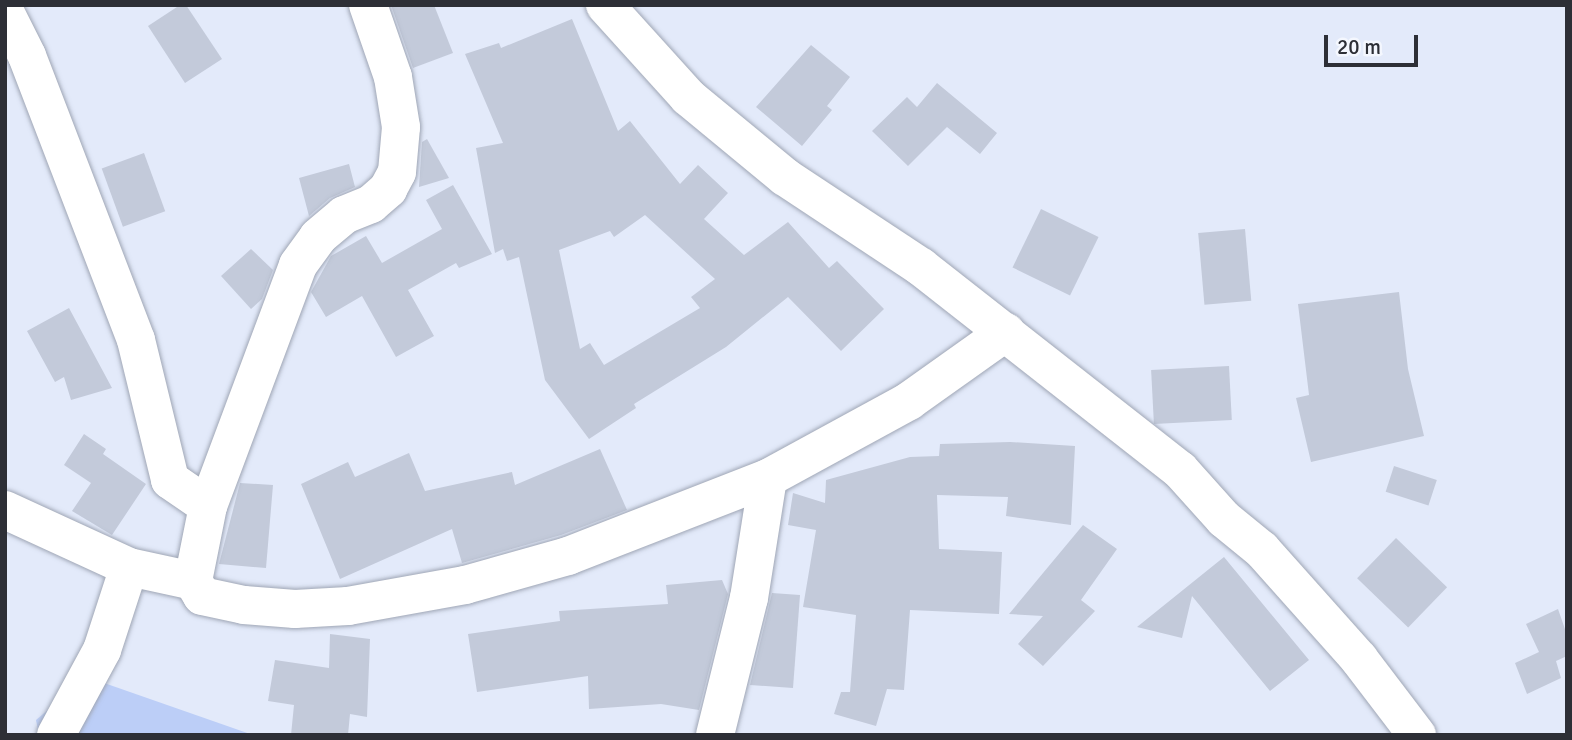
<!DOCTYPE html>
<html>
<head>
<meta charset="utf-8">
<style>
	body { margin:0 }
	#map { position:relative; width:1572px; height:740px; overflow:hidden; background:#e3eafa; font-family:Signika,sans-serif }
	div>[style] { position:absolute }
	.green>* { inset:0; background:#bccef7 }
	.building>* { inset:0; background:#c3cada; transform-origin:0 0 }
	.roads { filter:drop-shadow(0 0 2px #9fa6b5) drop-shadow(0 0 2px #9fa6b5) }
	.minor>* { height:38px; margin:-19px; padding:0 19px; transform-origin:19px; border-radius:19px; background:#fff }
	span { translate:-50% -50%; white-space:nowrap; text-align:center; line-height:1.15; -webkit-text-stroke:5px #f4f7fe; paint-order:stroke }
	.frame { position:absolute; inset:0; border:7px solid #2d2f36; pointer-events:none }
	.scale { position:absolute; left:1324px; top:35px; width:94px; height:32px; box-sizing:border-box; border:4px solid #2d2f36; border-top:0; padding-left:9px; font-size:21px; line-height:24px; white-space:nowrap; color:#2d2f36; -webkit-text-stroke:5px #f4f7fe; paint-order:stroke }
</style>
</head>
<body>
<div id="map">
	<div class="green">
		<i style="clip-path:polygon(87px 677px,253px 735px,39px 735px,36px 720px)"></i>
	</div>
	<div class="building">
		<i style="clip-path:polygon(180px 5px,186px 5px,222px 59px,185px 83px,148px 26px)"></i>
		<i style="clip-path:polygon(391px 5px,434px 5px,453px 53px,413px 68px)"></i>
		<i style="clip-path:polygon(evenodd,572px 19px,618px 131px,630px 121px,680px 184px,698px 165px,728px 193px,704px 219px,744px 255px,788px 222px,829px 268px,837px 261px,884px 309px,841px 351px,788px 297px,726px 347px,634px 404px,636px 408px,589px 439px,545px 380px,519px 257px,507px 261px,503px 249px,495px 253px,476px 148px,503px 143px,465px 54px,499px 43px,501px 48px,572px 19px,645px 215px,715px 279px,691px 297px,700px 308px,604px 365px,590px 343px,580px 349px,559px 250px,610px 231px,614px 237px,645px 215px)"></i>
		<i style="clip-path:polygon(811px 45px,850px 77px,827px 106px,832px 110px,802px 146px,756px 107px)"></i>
		<i style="clip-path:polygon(937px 83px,997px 133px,980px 154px,947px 127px,908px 166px,872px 131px,907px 97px,917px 107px)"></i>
		<i style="clip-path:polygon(427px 139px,449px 178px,419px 187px,422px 142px)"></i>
		<i style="left:144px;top:153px;width:62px;height:45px;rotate:70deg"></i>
		<i style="clip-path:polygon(349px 164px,355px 187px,330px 198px,309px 216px,299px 178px)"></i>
		<i style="clip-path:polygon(453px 185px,492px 254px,459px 268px,456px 263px,408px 290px,434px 336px,396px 357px,362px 296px,326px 317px,311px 292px,331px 256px,366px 236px,382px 263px,442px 229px,426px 200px)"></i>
		<i style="left:1041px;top:209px;width:64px;height:65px;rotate:26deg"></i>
		<i style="left:1245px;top:229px;width:72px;height:47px;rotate:85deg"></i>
		<i style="clip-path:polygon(251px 249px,273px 270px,262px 299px,251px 309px,221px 276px)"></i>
		<i style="clip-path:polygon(1399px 292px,1408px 369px,1424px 436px,1311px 462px,1296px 398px,1309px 395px,1298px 304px)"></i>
		<i style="clip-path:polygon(69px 308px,112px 388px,71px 400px,64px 377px,55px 382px,27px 331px)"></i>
		<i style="left:1229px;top:366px;width:54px;height:78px;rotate:87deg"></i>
		<i style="clip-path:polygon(84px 434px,106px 449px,103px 454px,146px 484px,112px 535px,72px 511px,91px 483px,64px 465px)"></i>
		<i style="clip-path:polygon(1010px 442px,1075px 446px,1071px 525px,1006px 516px,1008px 497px,937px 495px,939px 549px,1002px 552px,999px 614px,910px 610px,904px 690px,887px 689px,876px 726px,834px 714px,841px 692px,850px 692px,856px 615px,803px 607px,816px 530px,788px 525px,793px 493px,825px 503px,826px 480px,910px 457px,939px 456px,940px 444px)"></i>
		<i style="clip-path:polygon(600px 449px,627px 510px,561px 535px,462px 563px,452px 529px,340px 579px,301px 484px,348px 462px,355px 477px,409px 453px,425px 491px,512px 472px,515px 485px)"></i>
		<i style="left:1394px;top:466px;width:45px;height:27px;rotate:18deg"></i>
		<i style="clip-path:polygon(240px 483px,273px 485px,266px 568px,219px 564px)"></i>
		<i style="clip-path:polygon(1083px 525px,1117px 549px,1081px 600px,1095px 611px,1043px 666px,1018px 644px,1043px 616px,1009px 614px)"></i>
		<i style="left:1396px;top:538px;width:71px;height:56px;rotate:44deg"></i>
		<i style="clip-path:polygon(1224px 557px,1309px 660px,1270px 691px,1192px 596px,1182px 638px,1137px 627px)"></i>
		<i style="clip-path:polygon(722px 580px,728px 594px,699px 710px,661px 704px,589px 709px,588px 676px,477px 692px,468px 634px,560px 621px,559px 611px,668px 604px,666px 585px)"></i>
		<i style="clip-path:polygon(772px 593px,800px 595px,793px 688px,750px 685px)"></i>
		<i style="clip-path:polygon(1558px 609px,1567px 635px,1567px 656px,1556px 661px,1561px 678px,1527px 694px,1515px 663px,1539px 652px,1526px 624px)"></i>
		<i style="clip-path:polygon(330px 634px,370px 639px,367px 717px,350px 714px,348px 735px,291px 735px,294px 705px,268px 701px,275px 660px,329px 668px)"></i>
	</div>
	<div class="roads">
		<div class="minor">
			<i style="left:605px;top:5px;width:124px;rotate:47.9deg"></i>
			<i style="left:688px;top:97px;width:126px;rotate:39.5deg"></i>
			<i style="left:785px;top:177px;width:163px;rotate:33.5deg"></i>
			<i style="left:921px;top:267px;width:329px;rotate:38.1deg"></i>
			<i style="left:1180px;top:470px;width:66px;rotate:48.1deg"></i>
			<i style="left:1224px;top:519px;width:49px;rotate:39.2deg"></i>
			<i style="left:1262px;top:550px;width:146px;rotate:48.3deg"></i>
			<i style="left:1359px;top:659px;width:96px;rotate:52.7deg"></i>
			<i style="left:5px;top:12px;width:49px;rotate:63.4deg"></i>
			<i style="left:27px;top:56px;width:304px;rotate:69deg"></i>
			<i style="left:136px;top:340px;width:144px;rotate:76.3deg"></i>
			<i style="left:170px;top:480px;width:46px;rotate:34.4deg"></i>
			<i style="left:208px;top:506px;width:76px;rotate:101.3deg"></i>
			<i style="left:208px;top:506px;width:257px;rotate:-69.5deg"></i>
			<i style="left:298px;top:265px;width:34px;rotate:-54deg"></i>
			<i style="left:318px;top:237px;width:34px;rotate:-40deg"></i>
			<i style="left:344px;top:215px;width:29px;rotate:-22deg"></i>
			<i style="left:371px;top:204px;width:23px;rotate:-41deg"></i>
			<i style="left:388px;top:189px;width:19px;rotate:-62deg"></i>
			<i style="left:397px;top:172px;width:45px;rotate:-84.9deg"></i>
			<i style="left:401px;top:127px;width:51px;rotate:-99.1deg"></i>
			<i style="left:393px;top:77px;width:76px;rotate:-109.1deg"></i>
			<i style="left:5px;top:510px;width:136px;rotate:24.7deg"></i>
			<i style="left:129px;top:567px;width:66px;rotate:12.3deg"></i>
			<i style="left:193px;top:581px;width:17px;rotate:59deg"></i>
			<i style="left:202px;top:596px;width:43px;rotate:12.1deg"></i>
			<i style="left:244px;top:605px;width:51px;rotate:4.5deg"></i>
			<i style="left:295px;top:609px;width:53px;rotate:-3.2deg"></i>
			<i style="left:348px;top:606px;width:119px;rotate:-10.2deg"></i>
			<i style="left:465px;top:585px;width:107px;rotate:-15.7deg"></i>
			<i style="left:568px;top:556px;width:215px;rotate:-21.3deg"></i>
			<i style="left:768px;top:478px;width:161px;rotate:-28.6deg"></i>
			<i style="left:909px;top:401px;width:119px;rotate:-35.4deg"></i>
			<i style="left:56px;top:735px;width:97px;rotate:-61.6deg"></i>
			<i style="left:102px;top:650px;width:87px;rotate:-72deg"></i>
			<i style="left:715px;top:735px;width:141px;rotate:-76.1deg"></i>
			<i style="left:749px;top:598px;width:121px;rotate:-81deg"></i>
		</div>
	</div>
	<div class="frame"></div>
	<div class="scale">20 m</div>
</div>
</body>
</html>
